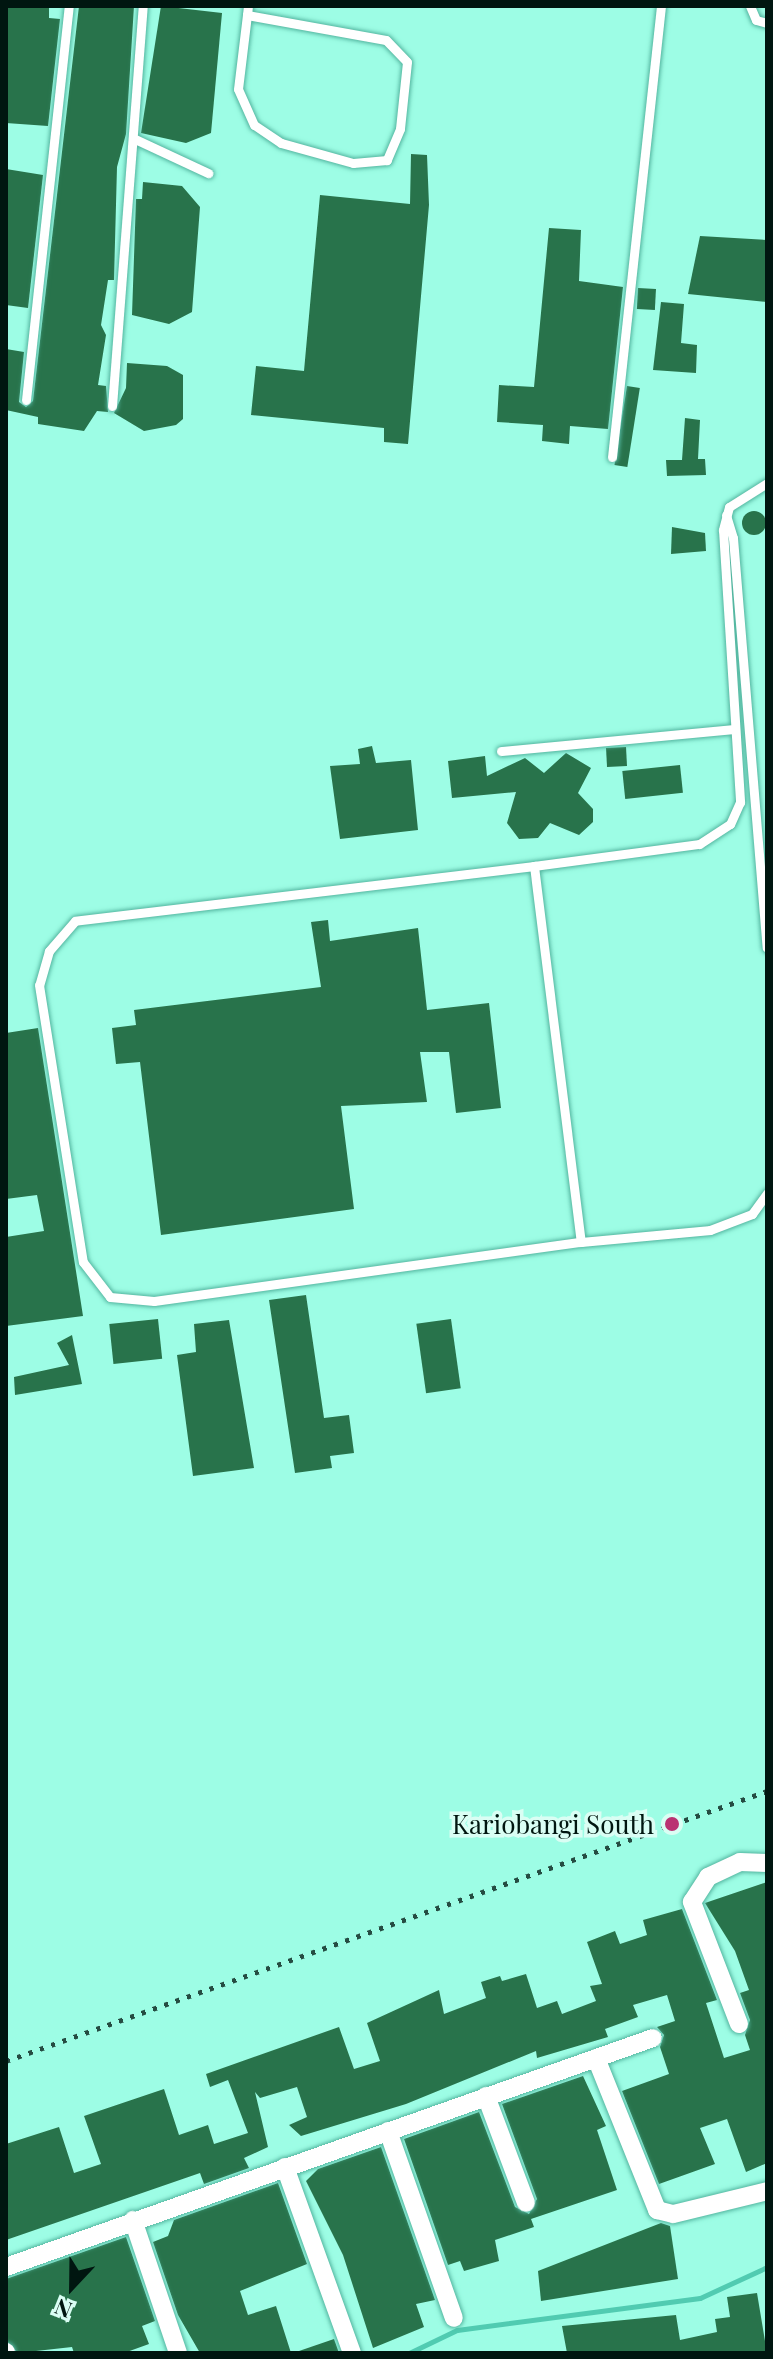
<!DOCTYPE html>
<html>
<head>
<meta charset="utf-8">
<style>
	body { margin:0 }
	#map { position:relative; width:773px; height:2359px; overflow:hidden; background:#9dfde5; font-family:"Playfair Display",serif }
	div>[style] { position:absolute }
	.stream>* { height:5px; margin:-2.5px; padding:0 2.5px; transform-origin:2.5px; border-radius:2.5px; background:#51cbb1 }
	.building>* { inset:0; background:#28734b; transform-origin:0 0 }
	.round { border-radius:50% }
	.roads { filter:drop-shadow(0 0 2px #53b59f) drop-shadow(0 0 2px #53b59f) }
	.service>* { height:9px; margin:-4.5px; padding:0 4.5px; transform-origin:4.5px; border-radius:4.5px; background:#fff }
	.minor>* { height:18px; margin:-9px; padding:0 9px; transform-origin:9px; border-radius:9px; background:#fff }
	.rail>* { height:5px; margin-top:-2.5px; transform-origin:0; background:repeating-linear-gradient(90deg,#254c42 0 4px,transparent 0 12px) }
	.dots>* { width:22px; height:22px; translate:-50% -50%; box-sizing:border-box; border:4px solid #dafef4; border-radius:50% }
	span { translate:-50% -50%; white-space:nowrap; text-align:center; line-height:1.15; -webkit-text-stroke:7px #dafef4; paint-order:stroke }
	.poi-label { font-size:26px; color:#001610 }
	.right { translate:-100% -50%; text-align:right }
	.frame { position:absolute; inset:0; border:8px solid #001610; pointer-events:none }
	.north { position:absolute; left:32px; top:2247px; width:80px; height:80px; -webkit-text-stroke:6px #dafef4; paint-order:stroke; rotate:202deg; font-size:22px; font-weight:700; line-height:32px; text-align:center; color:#001610 }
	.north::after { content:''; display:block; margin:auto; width:28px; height:36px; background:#001610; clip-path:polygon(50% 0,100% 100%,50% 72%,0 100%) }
</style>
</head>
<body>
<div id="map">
	<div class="stream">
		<i style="left:409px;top:2353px;width:53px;rotate:-25.6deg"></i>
		<i style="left:457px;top:2330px;width:245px;rotate:-7.5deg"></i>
		<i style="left:700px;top:2298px;width:74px;rotate:-24.8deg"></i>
	</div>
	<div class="building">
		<i style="clip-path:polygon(6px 6px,49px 6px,49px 18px,60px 19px,48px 126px,6px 123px)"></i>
		<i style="clip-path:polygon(79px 6px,134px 6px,126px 134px,117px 167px,114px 280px,108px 280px,101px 325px,106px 335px,98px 385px,106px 386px,108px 412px,97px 411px,84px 431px,38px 424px,38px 417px,6px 410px,6px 349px,24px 352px,19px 402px,26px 407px,33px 401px)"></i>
		<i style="clip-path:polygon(161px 6px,222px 13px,211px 133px,186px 143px,141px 133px)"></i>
		<i style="clip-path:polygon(411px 154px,427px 155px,429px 205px,408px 444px,384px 442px,384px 428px,251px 415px,256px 366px,304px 371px,320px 195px,410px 204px)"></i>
		<i style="clip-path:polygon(6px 169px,43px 175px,28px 308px,6px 305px)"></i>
		<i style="clip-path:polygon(143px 182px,182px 186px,200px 207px,192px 312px,169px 324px,132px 315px,136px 199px,142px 199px)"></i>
		<i style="clip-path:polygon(549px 228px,581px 230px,579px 281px,623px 287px,608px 429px,570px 426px,569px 444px,542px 441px,543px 425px,497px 422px,499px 385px,534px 387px)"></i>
		<i style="clip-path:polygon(700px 236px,767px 240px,767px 302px,688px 294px)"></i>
		<i style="left:638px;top:288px;width:18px;height:21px;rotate:3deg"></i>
		<i style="clip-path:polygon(661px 302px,684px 304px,681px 343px,697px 345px,696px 373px,653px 370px)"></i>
		<i style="clip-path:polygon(127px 363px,167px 366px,183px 375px,183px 419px,176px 425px,144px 431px,114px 413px,126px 388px)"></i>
		<i style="left:627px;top:386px;width:13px;height:80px;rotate:9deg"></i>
		<i style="clip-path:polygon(685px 418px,700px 420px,698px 459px,705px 459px,706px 475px,667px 476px,666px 460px,682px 460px)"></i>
		<i class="round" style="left:742px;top:511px;width:24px;height:24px"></i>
		<i style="clip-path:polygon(672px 527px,705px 533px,706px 551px,671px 554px)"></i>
		<i style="clip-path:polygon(372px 746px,376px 763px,411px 760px,418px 830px,340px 839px,330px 766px,360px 764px,358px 749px)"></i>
		<i style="left:626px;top:747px;width:19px;height:20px;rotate:87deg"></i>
		<i style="clip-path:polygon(566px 753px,591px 768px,578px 793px,593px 809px,593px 822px,579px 835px,550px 823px,538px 838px,519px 839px,507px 823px,516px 792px,452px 798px,448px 761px,485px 756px,487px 776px,525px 758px,544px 773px)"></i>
		<i style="left:680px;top:765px;width:28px;height:58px;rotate:84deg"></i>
		<i style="clip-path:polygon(328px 920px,330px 941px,418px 928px,427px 1010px,489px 1003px,501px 1108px,456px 1113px,449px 1052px,420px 1052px,427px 1102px,341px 1106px,354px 1209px,161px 1235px,140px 1062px,116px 1064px,112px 1028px,136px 1025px,134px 1010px,321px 987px,311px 922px)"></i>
		<i style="clip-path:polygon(38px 1028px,83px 1316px,6px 1326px,6px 1237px,44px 1231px,37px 1195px,6px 1199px,6px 1033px)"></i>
		<i style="clip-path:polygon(306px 1295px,324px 1418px,349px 1415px,354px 1453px,330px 1456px,332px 1468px,295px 1473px,269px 1300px)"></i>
		<i style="left:158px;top:1319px;width:40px;height:49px;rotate:84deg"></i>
		<i style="left:451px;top:1319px;width:70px;height:35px;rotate:82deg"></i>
		<i style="clip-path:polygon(229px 1320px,254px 1468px,193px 1476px,177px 1355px,196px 1352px,194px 1324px)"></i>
		<i style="clip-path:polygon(72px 1335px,82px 1384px,15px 1395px,14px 1377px,69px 1365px,57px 1343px)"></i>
		<i style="clip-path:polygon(767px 1882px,767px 2163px,746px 2172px,727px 2119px,700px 2128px,715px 2164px,659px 2184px,622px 2091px,669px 2074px,660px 2047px,664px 2035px,657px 2027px,675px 2021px,667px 1995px,633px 2005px,638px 2017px,605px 2029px,608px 2037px,537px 2058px,536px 2051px,406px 2104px,301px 2136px,289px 2125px,307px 2117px,297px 2087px,260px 2098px,255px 2092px,268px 2147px,244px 2158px,249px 2168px,204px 2184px,200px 2173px,6px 2240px,6px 2144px,59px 2127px,74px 2173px,101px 2164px,84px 2116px,164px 2089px,179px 2135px,208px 2125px,214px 2144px,248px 2133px,228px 2080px,210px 2087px,206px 2074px,339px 2027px,354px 2069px,380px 2061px,367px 2023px,439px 1990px,444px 2014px,486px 1998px,481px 1982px,500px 1976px,502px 1981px,526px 1974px,537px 2008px,557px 2001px,562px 2014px,596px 2001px,590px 1986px,602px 1984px,587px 1942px,615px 1931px,620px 1944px,647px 1935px,643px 1920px,682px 1909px,717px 2000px,706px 2003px,724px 2058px,750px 2050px,745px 2035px,750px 2020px,740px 1993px,749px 1990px,735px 1951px,705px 1903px)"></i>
		<i style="clip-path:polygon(583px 2076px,606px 2126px,597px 2130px,617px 2190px,531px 2219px,534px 2227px,495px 2240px,499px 2261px,464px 2271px,460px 2261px,448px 2265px,404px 2139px,479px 2112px,515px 2207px,529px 2214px,537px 2199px,502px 2104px)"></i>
		<i style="clip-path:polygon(381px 2147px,435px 2300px,416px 2304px,424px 2327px,373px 2348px,343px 2255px,306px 2181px,318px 2169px)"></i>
		<i style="clip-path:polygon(278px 2183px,307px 2264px,240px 2291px,248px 2315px,276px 2306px,291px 2353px,200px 2353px,178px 2315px,153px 2242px,168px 2236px,174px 2220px)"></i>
		<i style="clip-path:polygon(661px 2223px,670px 2226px,678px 2279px,541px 2301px,538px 2271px)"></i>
		<i style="clip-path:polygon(126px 2237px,155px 2321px,142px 2326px,149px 2344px,124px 2353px,74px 2353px,72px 2347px,18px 2353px,6px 2340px,6px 2279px)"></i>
		<i style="clip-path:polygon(757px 2293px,767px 2353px,567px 2353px,562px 2326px,676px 2315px,680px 2340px,717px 2332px,715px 2319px,730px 2317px,727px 2297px)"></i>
		<i style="clip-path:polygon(334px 2339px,339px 2353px,300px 2353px,299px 2351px)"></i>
	</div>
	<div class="roads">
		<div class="service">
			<i style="left:750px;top:6px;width:15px;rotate:67deg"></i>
			<i style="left:756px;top:20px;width:11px;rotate:15deg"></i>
			<i style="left:247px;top:15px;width:141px;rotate:10.2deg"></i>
			<i style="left:386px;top:40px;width:30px;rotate:46deg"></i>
			<i style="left:407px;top:62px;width:67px;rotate:96deg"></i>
			<i style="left:400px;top:129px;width:34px;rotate:113deg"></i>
			<i style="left:387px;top:160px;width:34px;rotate:175deg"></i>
			<i style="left:353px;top:163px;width:75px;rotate:-164.5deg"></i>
			<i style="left:281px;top:143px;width:32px;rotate:-146deg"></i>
			<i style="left:254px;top:125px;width:39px;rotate:-114deg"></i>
			<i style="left:238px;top:89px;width:75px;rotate:-83.1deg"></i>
			<i style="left:247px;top:15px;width:9px;rotate:-84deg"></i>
			<i style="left:135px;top:139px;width:81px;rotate:25deg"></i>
			<i style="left:26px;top:400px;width:396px;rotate:-83.8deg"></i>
			<i style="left:112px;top:406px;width:401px;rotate:-85.6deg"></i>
			<i style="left:612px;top:457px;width:454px;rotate:-83.8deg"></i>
			<i style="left:767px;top:483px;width:45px;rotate:147.7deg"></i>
			<i style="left:729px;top:507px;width:24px;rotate:105deg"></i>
			<i style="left:723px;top:530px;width:273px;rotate:86.4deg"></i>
			<i style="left:740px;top:802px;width:24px;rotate:114deg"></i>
			<i style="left:730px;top:824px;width:37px;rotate:147deg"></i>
			<i style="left:699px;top:844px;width:166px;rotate:172.4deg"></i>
			<i style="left:534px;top:866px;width:379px;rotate:82.9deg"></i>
			<i style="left:581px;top:1242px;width:130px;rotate:-5.3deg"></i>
			<i style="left:710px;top:1230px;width:45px;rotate:-20.9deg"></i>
			<i style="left:752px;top:1214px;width:26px;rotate:-54deg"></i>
			<i style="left:726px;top:515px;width:24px;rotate:73deg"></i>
			<i style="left:733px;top:538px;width:411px;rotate:85.3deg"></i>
			<i style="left:501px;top:751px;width:235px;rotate:-5.4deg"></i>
			<i style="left:534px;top:866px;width:462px;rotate:173.2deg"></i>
			<i style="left:75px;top:921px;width:40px;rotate:131deg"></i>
			<i style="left:49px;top:951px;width:35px;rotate:106deg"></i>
			<i style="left:39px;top:985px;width:280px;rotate:81deg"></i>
			<i style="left:83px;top:1262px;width:44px;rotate:52.4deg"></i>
			<i style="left:110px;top:1297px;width:44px;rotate:5.2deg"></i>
			<i style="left:154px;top:1301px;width:431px;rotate:-7.9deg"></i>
		</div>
		<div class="minor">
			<i style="left:739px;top:2024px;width:131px;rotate:-111.1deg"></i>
			<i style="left:692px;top:1902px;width:30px;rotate:-57deg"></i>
			<i style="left:708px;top:1877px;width:35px;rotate:-25deg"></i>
			<i style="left:740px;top:1862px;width:27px;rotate:2deg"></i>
			<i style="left:596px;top:2058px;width:164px;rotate:68.1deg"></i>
			<i style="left:657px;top:2210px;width:16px;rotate:14deg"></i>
			<i style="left:673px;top:2214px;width:97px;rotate:-13.7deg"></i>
			<i style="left:486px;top:2096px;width:114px;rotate:69.5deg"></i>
			<i style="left:388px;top:2131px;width:198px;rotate:70.6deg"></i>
			<i style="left:285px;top:2167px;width:198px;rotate:70.2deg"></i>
			<i style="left:133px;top:2220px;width:140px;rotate:71.3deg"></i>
			<i style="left:6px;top:2267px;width:686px;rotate:-19.49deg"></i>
			<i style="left:6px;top:2352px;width:1px;rotate:90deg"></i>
		</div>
	</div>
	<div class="rail">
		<i style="left:6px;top:2061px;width:807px;rotate:-19.53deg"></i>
	</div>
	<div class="dots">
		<i style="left:672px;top:1824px;background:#ba3272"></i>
	</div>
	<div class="poi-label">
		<span class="right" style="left:654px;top:1824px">Kariobangi South</span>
	</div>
	<div class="frame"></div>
	<div class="north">N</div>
</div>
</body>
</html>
